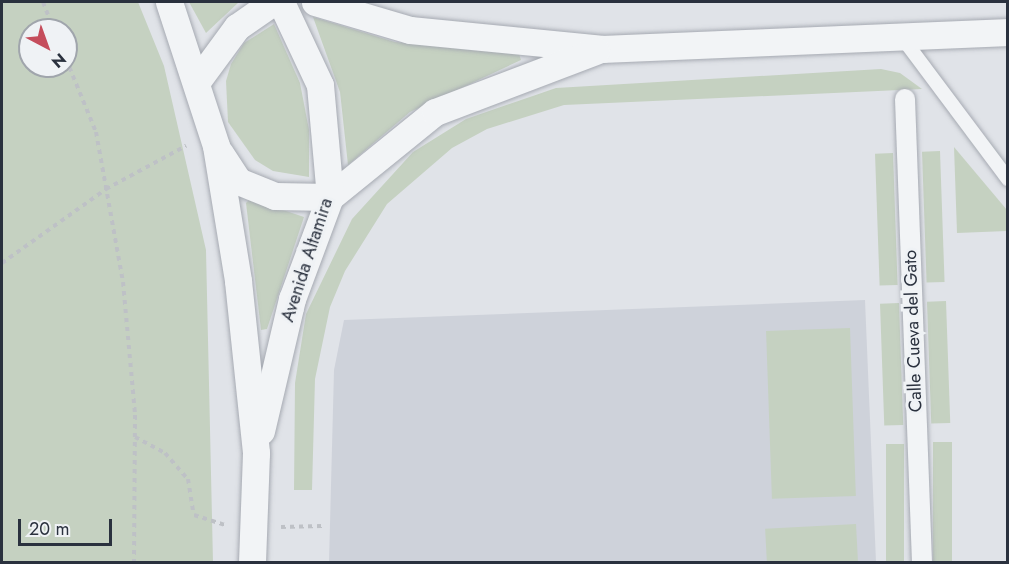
<!DOCTYPE html>
<html>
<head>
<meta charset="utf-8">
<style>
	body { margin:0 }
	#map { position:relative; width:1009px; height:564px; overflow:hidden; background:#e0e3e8; font-family:Jost,sans-serif }
	div>[style] { position:absolute }
	.built>* { inset:0; background:#ced2da }
	.green>* { inset:0; background:#c5d1c1; transform-origin:0 0 }
	.path>* { height:4px; margin-top:-2px; transform-origin:0; background:repeating-linear-gradient(90deg,#bec1c6 0 4.5px,transparent 0 9px) }
	.roads { filter:drop-shadow(0 0 2px #a6aab2) drop-shadow(0 0 2px #a6aab2) }
	.service>* { height:14px; margin:-7px; padding:0 7px; transform-origin:7px; border-radius:7px; background:#f2f4f6 }
	.pedestrian>* { height:20px; margin:-10px; padding:0 10px; transform-origin:10px; border-radius:10px; background:#f2f4f6 }
	.minor>* { height:27px; margin:-13.5px; padding:0 13.5px; transform-origin:13.5px; border-radius:13.5px; background:#f2f4f6 }
	span { translate:-50% -50%; white-space:nowrap; text-align:center; line-height:1.15; -webkit-text-stroke:6px #eff2f5; paint-order:stroke }
	.street-label { font-size:18px; color:#2a313e }
	.frame { position:absolute; inset:0; border:3px solid #2a313e; pointer-events:none }
	.north { position:absolute; left:18px; top:18px; width:60px; height:60px; box-sizing:border-box; background:#eff2f5; border:2px solid #a0a5ac; border-radius:50%; rotate:139deg; font-size:16px; font-weight:700; line-height:24px; text-align:center; color:#2a313e }
	.north::after { content:''; display:block; margin:auto; width:21px; height:27px; background:#c54d5c; clip-path:polygon(50% 0,100% 100%,50% 72%,0 100%) }
	.scale { position:absolute; left:18px; top:519px; width:94px; height:27px; box-sizing:border-box; border:3px solid #2a313e; border-top:0; padding-left:8px; font-size:18px; line-height:21px; white-space:nowrap; color:#2a313e; -webkit-text-stroke:4px #eff2f5; paint-order:stroke }
</style>
</head>
<body>
<div id="map">
	<div class="built">
		<i style="clip-path:polygon(865px 300px,876px 562px,329px 562px,334px 370px,344px 320px)"></i>
	</div>
	<div class="green">
		<i style="clip-path:polygon(evenodd,2px 2px,138px 2px,164px 66px,206px 250px,213px 562px,2px 562px,2px 2px,30px 30px,66px 30px,66px 66px,30px 66px,30px 30px)"></i>
		<i style="clip-path:polygon(189px 2px,239px 2px,206px 33px)"></i>
		<i style="clip-path:polygon(313px 17px,395px 42px,519px 54px,521px 60px,410px 112px,348px 165px,340px 92px)"></i>
		<i style="clip-path:polygon(274px 24px,300px 83px,309px 130px,309px 177px,273px 171px,255px 160px,228px 122px,226px 81px,231px 64px,244px 43px)"></i>
		<i style="clip-path:polygon(881px 69px,900px 73px,922px 89px,564px 105px,487px 129px,452px 148px,387px 204px,345px 271px,330px 307px,315px 379px,312px 490px,294px 490px,295px 383px,306px 314px,352px 219px,413px 152px,466px 119px,556px 88px)"></i>
		<i style="clip-path:polygon(954px 147px,1007px 210px,1007px 231px,957px 233px)"></i>
		<i style="left:940px;top:151px;width:131px;height:18px;rotate:88deg"></i>
		<i style="left:893px;top:153px;width:132px;height:18px;rotate:88deg"></i>
		<i style="clip-path:polygon(250px 199px,304px 217px,267px 329px,261px 330px,246px 203px)"></i>
		<i style="left:946px;top:301px;width:122px;height:19px;rotate:88deg"></i>
		<i style="left:899px;top:303px;width:122px;height:19px;rotate:88deg"></i>
		<i style="left:850px;top:328px;width:168px;height:84px;rotate:88deg"></i>
		<i style="left:933px;top:442px;width:19px;height:120px"></i>
		<i style="left:886px;top:444px;width:18px;height:118px"></i>
		<i style="left:856px;top:524px;width:38px;height:91px;rotate:87deg"></i>
	</div>
	<div class="path">
		<i style="left:43px;top:2px;width:30px;rotate:69deg"></i>
		<i style="left:66px;top:59px;width:79px;rotate:67.7deg"></i>
		<i style="left:96px;top:132px;width:152px;rotate:79.8deg"></i>
		<i style="left:123px;top:282px;width:134px;rotate:84.8deg"></i>
		<i style="left:135px;top:415px;width:147px;rotate:90.4deg"></i>
		<i style="left:2px;top:263px;width:128px;rotate:-35.4deg"></i>
		<i style="left:106px;top:189px;width:91px;rotate:-28.3deg"></i>
		<i style="left:135px;top:437px;width:34px;rotate:28deg"></i>
		<i style="left:165px;top:453px;width:35px;rotate:49deg"></i>
		<i style="left:188px;top:479px;width:36px;rotate:81deg"></i>
		<i style="left:194px;top:515px;width:33px;rotate:18deg"></i>
		<i style="left:281px;top:527px;width:41px;rotate:-1.4deg"></i>
	</div>
	<div class="roads">
		<div class="service">
			<i style="left:901px;top:36px;width:179px;rotate:53.2deg"></i>
		</div>
		<div class="pedestrian">
			<i style="left:905px;top:99px;width:463px;rotate:87.9deg"></i>
		</div>
		<div class="minor">
			<i style="left:169px;top:2px;width:151px;rotate:71.9deg"></i>
			<i style="left:216px;top:146px;width:137px;rotate:80.7deg"></i>
			<i style="left:238px;top:281px;width:173px;rotate:84deg"></i>
			<i style="left:256px;top:453px;width:109px;rotate:92.1deg"></i>
			<i style="left:315px;top:2px;width:99px;rotate:16.4deg"></i>
			<i style="left:410px;top:30px;width:194px;rotate:5.6deg"></i>
			<i style="left:603px;top:49px;width:405px;rotate:-2.4deg"></i>
			<i style="left:198px;top:80px;width:66px;rotate:-53.7deg"></i>
			<i style="left:237px;top:27px;width:44px;rotate:-34.8deg"></i>
			<i style="left:220px;top:153px;width:33px;rotate:57deg"></i>
			<i style="left:238px;top:181px;width:40px;rotate:22deg"></i>
			<i style="left:275px;top:196px;width:55px;rotate:1deg"></i>
			<i style="left:330px;top:197px;width:135px;rotate:-39deg"></i>
			<i style="left:435px;top:112px;width:172px;rotate:-20.8deg"></i>
			<i style="left:261px;top:431px;width:136px;rotate:-76.8deg"></i>
			<i style="left:292px;top:299px;width:109px;rotate:-69.6deg"></i>
			<i style="left:330px;top:197px;width:112px;rotate:-95.1deg"></i>
			<i style="left:320px;top:85px;width:92px;rotate:-115.2deg"></i>
		</div>
	</div>
	<div class="street-label">
		<span style="left:307px;top:260px;rotate:-72deg">Avenida Altamira</span>
		<span style="left:913px;top:331px;rotate:-92deg">Calle Cueva del Gato</span>
	</div>
	<div class="frame"></div>
	<div class="north">N</div>
	<div class="scale">20 m</div>
</div>
</body>
</html>
